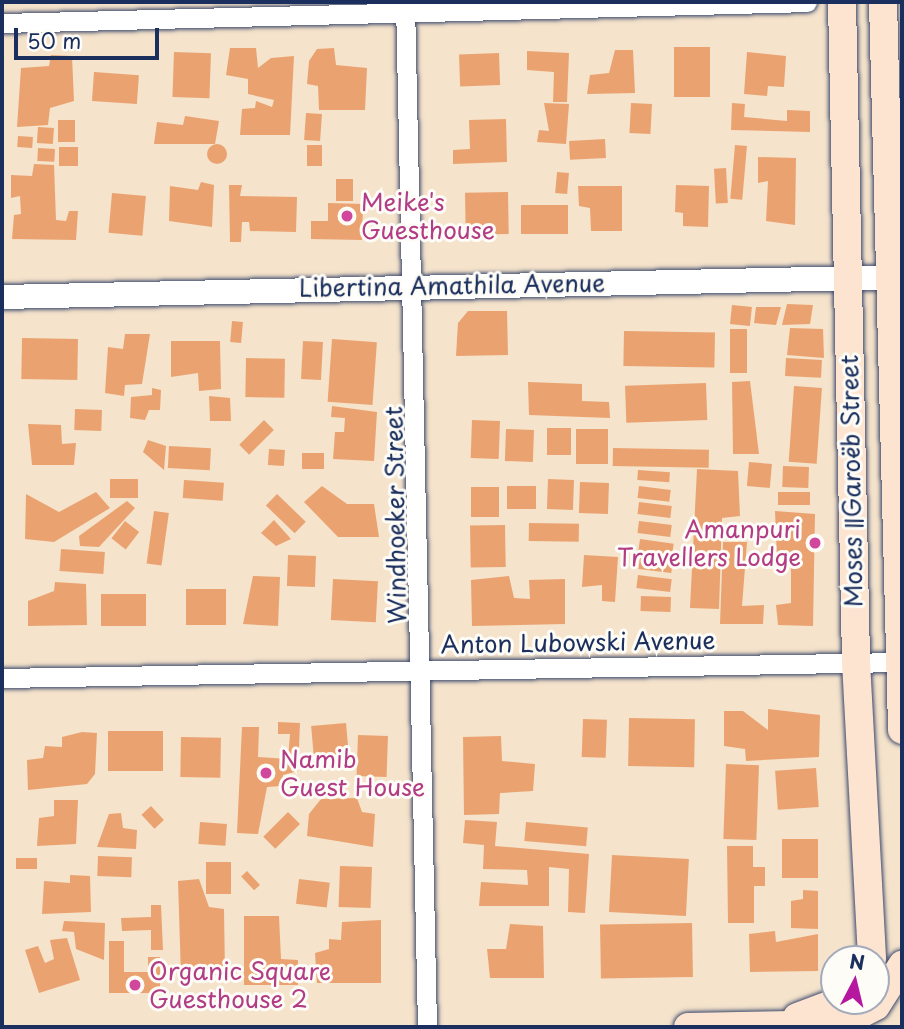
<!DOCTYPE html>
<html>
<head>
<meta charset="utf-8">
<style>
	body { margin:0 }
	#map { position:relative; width:904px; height:1029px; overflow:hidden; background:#f5e3cb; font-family:"Playpen Sans",sans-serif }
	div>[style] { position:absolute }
	.building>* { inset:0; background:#eaa370; transform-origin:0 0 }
	.round { border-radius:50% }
	.roads { filter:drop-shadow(0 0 2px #3c4a6e) drop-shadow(0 0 2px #3c4a6e) }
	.minor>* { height:19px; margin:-9.5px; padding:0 9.5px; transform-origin:9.5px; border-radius:9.5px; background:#fff }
	.tertiary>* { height:24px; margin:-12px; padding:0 12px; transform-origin:12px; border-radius:12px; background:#fff }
	.secondary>* { height:28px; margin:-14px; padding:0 14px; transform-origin:14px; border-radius:14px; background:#fde4d0 }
	.dots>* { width:19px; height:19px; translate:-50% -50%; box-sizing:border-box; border:4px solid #fdfcf7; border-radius:50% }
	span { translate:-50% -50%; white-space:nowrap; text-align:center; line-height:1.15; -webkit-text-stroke:6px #fdfcf7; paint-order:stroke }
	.hotel-label { font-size:24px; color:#b23c85 }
	.left { translate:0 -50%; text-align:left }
	.right { translate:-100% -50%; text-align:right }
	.street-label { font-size:24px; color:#1b2f5e }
	.frame { position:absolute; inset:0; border:4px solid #1b2f5e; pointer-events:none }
	.north { position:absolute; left:820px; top:945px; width:70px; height:70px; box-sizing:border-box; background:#fdfcf7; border:2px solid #a3aaba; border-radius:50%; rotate:7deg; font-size:19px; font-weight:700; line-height:28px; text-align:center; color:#1b2f5e }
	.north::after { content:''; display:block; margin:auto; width:24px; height:32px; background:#b5179e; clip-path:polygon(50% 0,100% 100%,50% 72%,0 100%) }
	.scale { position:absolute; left:14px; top:28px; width:145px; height:32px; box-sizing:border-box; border:4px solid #1b2f5e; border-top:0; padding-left:9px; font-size:21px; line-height:24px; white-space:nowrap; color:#1b2f5e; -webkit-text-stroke:5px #fdfcf7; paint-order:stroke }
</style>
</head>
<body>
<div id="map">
	<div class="building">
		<i style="left:674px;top:47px;width:36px;height:50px"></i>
		<i style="clip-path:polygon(230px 48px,256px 48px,258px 68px,271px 58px,294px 56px,290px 135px,240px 135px,242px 109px,255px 108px,256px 101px,272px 107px,274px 100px,248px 94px,248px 79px,226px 75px)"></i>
		<i style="clip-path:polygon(334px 48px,336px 65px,367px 68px,365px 110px,319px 110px,318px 86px,307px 84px,309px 61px,317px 49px)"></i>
		<i style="clip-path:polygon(615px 50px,633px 50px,635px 93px,587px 94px,590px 75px,609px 73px)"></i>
		<i style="clip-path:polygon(527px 51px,569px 53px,567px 102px,553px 102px,554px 72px,527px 70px)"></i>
		<i style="left:174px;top:52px;width:37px;height:45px;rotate:2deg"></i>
		<i style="clip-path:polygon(747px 52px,786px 56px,784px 87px,768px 86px,767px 96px,744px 94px)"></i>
		<i style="left:499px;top:53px;width:32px;height:40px;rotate:88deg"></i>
		<i style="clip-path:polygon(51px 55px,72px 56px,74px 101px,50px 108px,48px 125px,17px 127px,21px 68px,49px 66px)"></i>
		<i style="left:94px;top:72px;width:45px;height:29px;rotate:4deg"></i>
		<i style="clip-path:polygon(544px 103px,569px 104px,566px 144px,537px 142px,539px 130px,549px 131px)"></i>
		<i style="left:631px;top:103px;width:21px;height:30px;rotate:3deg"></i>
		<i style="clip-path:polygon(732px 103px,745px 104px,744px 117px,787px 121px,787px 110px,810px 111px,810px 132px,731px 130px)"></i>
		<i style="left:306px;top:113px;width:16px;height:27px;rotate:4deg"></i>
		<i style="clip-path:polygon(185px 116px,219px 121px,215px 144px,154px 144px,157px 122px,183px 125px)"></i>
		<i style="clip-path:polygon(506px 119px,507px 162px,453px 164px,453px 150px,470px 149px,469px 120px)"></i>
		<i style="left:58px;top:120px;width:17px;height:22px"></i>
		<i style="left:38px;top:127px;width:16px;height:16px;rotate:4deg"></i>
		<i style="left:18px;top:136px;width:15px;height:11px;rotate:4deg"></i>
		<i style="left:605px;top:139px;width:19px;height:36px;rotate:87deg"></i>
		<i class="round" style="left:207px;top:144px;width:20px;height:20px"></i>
		<i style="left:307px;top:145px;width:15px;height:21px"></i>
		<i style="left:735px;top:145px;width:12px;height:54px;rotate:5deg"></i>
		<i style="left:59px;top:147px;width:19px;height:19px"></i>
		<i style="left:38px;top:148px;width:17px;height:13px;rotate:3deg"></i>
		<i style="clip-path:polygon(758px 157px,796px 158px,795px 225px,766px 221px,768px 181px,758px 183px)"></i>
		<i style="clip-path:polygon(34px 164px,54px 165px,56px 220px,66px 221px,69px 211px,78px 211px,76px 240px,12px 239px,14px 215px,21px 214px,20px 196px,11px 198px,11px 175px,32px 176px)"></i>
		<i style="left:726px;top:168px;width:35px;height:12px;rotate:87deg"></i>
		<i style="left:557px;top:172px;width:12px;height:21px;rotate:5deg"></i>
		<i style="left:336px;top:179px;width:17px;height:22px"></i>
		<i style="clip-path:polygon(201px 182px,214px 185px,212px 227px,169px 221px,170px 186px,198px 190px)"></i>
		<i style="clip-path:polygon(229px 185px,242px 185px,240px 196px,297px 197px,296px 232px,250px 231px,249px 222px,242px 222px,241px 242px,230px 242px)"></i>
		<i style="clip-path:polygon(676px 185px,709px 186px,708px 227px,683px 226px,683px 213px,675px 212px)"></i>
		<i style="clip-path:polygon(578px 186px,622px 186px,622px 231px,591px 231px,590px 208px,579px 206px)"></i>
		<i style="left:508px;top:192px;width:42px;height:43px;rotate:89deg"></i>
		<i style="left:112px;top:193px;width:34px;height:40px;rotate:5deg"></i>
		<i style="clip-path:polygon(328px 203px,363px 204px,362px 240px,311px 239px,311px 221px,328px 221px)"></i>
		<i style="left:521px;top:205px;width:47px;height:29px"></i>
		<i style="clip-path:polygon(787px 304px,813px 305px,810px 324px,782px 325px)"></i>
		<i style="left:732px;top:305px;width:20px;height:19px;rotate:6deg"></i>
		<i style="clip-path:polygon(756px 307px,781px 307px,776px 325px,754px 323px)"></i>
		<i style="clip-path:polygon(468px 311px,507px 311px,508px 355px,456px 356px,458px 323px)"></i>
		<i style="left:232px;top:321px;width:11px;height:21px;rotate:5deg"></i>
		<i style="clip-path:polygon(790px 328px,823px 329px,824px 358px,787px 355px)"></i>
		<i style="left:730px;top:329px;width:17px;height:44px"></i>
		<i style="left:624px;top:331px;width:91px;height:35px;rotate:1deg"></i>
		<i style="clip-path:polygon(125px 334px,150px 334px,142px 384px,125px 385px,124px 396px,105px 393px,108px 347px,123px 349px)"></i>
		<i style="left:22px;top:338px;width:56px;height:41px;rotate:1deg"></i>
		<i style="left:332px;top:339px;width:45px;height:63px;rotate:4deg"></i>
		<i style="clip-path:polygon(171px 341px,220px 341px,221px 389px,199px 391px,198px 373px,171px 377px)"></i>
		<i style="left:303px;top:341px;width:20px;height:38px;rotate:3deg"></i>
		<i style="left:246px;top:358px;width:39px;height:39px;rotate:1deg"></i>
		<i style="left:786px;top:358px;width:36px;height:18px;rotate:3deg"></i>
		<i style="clip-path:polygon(750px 381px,759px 454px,733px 454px,732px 382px)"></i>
		<i style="clip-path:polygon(528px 382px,582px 384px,582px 401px,609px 402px,610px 418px,529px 415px)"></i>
		<i style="left:706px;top:383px;width:37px;height:81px;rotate:88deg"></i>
		<i style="left:794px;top:386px;width:28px;height:76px;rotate:4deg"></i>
		<i style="clip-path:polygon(152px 388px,161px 390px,160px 410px,149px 410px,145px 420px,130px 418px,131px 397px,152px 395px)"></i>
		<i style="clip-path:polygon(209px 396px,230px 398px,231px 421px,210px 421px)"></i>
		<i style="clip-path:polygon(332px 406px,377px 412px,374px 461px,333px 459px,335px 432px,344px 432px,345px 418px,331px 417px)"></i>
		<i style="left:75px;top:409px;width:27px;height:21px;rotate:2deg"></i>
		<i style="left:264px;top:420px;width:14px;height:35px;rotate:45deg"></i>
		<i style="left:472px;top:420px;width:28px;height:38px;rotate:2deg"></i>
		<i style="clip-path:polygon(28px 424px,61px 425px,62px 444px,76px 443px,74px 465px,32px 465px)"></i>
		<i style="left:547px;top:428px;width:24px;height:27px"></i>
		<i style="left:506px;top:429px;width:28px;height:32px;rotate:2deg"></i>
		<i style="left:576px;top:429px;width:32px;height:35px"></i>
		<i style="clip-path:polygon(148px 440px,166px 446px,164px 470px,143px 452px)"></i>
		<i style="left:169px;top:446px;width:42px;height:22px;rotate:3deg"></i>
		<i style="left:613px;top:448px;width:96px;height:18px;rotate:1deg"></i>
		<i style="left:269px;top:449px;width:16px;height:16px;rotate:4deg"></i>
		<i style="left:302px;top:453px;width:22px;height:16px"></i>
		<i style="left:749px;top:462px;width:23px;height:24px;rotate:5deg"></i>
		<i style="left:783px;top:466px;width:26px;height:21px;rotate:2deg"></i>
		<i style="clip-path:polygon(697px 469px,738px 471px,740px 516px,722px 518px,719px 609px,690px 608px)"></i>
		<i style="left:638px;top:470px;width:32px;height:10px;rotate:4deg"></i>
		<i style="left:110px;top:479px;width:28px;height:19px"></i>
		<i style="left:548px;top:479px;width:26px;height:30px;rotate:2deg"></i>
		<i style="left:184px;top:480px;width:40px;height:18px;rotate:4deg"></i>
		<i style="left:580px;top:482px;width:29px;height:31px;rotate:2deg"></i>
		<i style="clip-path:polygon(322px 486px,347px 504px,374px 504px,379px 537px,338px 537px,304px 502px)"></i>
		<i style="left:507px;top:486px;width:29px;height:23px"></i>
		<i style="left:639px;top:486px;width:32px;height:12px;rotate:7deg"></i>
		<i style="left:471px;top:487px;width:28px;height:30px"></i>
		<i style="clip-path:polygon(96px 492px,110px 508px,54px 542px,25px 539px,26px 494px,59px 512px)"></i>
		<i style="left:778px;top:492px;width:32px;height:13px"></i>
		<i style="left:277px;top:494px;width:40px;height:16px;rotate:44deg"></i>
		<i style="clip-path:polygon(127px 501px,135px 508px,99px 547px,80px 546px,79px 536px)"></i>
		<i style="left:639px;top:502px;width:33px;height:12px;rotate:7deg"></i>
		<i style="left:154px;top:511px;width:15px;height:53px;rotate:8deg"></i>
		<i style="clip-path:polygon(775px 511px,815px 514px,813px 626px,778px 625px,776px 605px,791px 603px,791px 560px,777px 559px)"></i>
		<i style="clip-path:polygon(274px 520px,291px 539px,276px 546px,261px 533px)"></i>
		<i style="left:125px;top:521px;width:18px;height:22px;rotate:38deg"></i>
		<i style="left:639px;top:521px;width:33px;height:12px;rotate:7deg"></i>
		<i style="left:529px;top:523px;width:50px;height:18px;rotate:1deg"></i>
		<i style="left:505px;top:525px;width:42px;height:35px;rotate:89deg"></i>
		<i style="left:640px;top:539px;width:34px;height:12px;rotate:8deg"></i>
		<i style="clip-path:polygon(723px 542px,747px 542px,742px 606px,764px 605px,763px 624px,720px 624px)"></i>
		<i style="left:61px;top:549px;width:44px;height:22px;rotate:4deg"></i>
		<i style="left:288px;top:555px;width:28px;height:31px;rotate:2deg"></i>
		<i style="clip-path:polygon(584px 555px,618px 557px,615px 602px,602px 601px,602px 585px,582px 587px)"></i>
		<i style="left:640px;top:557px;width:33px;height:12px;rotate:7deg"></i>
		<i style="left:638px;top:575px;width:34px;height:13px;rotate:7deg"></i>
		<i style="clip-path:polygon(253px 576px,280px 577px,278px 626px,243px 624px)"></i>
		<i style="clip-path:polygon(509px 576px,514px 598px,530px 599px,529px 580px,565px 579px,565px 624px,472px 626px,471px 580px)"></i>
		<i style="left:333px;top:579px;width:45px;height:41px;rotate:3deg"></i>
		<i style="clip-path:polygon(55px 582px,86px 584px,87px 625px,28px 626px,28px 601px,54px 591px)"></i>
		<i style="left:186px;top:589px;width:40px;height:36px"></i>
		<i style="left:101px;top:594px;width:45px;height:32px"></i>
		<i style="left:641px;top:596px;width:30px;height:15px;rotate:2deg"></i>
		<i style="clip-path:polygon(768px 709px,820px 715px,819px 757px,746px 761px,745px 749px,724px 746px,724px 711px,743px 711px,768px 730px)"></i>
		<i style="left:629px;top:718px;width:66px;height:48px;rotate:1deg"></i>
		<i style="left:583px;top:719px;width:24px;height:38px;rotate:2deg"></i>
		<i style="clip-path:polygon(278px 722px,300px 723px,298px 771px,283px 775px,281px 786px,267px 787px,258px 834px,237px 833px,242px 727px,259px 727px,258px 757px,288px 759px,290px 734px,278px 734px)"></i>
		<i style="left:346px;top:723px;width:43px;height:35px;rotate:85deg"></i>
		<i style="left:108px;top:731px;width:55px;height:40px"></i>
		<i style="clip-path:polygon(82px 732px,97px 733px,95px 774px,87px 784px,28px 790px,27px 760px,43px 758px,45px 746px,62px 747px,62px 737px)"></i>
		<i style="left:358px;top:735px;width:30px;height:41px;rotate:2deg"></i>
		<i style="clip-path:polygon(501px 736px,502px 761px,535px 764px,533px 791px,500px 793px,499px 814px,464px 815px,463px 737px)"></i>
		<i style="left:181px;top:737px;width:40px;height:40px;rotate:1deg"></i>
		<i style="left:726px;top:764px;width:33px;height:75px;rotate:2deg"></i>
		<i style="left:816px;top:768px;width:39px;height:41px;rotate:86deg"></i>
		<i style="clip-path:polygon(357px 798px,362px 812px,375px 814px,373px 847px,307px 836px,309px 814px,321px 799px)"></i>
		<i style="clip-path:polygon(54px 800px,78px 800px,76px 844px,37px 846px,39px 818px,54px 816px)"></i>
		<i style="left:151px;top:806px;width:19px;height:13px;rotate:47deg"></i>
		<i style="left:288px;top:812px;width:17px;height:35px;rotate:45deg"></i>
		<i style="clip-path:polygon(121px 813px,123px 828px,137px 830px,136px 849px,97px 847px,109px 814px)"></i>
		<i style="clip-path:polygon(465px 820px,497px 822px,495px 846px,589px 854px,585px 913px,568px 912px,569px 869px,549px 867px,549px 906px,479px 906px,481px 882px,528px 885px,527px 870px,483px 869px,484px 845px,463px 843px)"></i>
		<i style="left:200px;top:822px;width:27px;height:22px;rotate:4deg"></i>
		<i style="left:526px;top:822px;width:62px;height:19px;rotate:5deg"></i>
		<i style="left:782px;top:839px;width:36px;height:39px"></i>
		<i style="clip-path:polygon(727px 846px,753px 846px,753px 867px,765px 867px,765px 886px,754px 886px,754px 923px,728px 923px)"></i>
		<i style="left:612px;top:855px;width:77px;height:57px;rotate:3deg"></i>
		<i style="left:98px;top:856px;width:34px;height:20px;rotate:2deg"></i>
		<i style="left:16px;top:858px;width:21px;height:11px"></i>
		<i style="left:206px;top:862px;width:25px;height:32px"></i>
		<i style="left:340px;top:866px;width:32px;height:41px;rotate:2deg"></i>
		<i style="left:247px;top:871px;width:19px;height:8px;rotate:47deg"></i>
		<i style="clip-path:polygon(70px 875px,90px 876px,91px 912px,42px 914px,44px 881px,70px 883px)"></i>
		<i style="clip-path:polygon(199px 879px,209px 907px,224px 909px,225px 975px,181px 976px,178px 881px)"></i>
		<i style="left:299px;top:879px;width:31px;height:25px;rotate:7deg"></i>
		<i style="clip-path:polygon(803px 890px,818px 891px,818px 929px,791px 928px,791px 901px,803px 899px)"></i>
		<i style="clip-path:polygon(151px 905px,161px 905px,163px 950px,151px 950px,151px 930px,122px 931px,121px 918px,151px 917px)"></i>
		<i style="clip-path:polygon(244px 916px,279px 916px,281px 959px,298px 960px,298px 985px,244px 985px)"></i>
		<i style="clip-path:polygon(381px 920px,381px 983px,317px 983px,315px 953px,329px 949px,329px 939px,341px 940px,342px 922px)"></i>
		<i style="clip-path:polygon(64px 921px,105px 923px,104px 960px,76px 949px,74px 932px,62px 931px)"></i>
		<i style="left:692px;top:923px;width:54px;height:92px;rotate:89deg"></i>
		<i style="clip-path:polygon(510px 924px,543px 926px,544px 978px,490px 978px,487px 949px,506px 949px)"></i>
		<i style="clip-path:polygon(775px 931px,776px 942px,818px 934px,818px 971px,750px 972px,749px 934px)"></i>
		<i style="clip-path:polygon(67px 938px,80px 980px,39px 993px,25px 950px,38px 946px,45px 963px,54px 959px,50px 940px)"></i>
		<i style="clip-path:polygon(109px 941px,124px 941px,124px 972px,148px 972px,148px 957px,160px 957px,160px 993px,109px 993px)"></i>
	</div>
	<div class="roads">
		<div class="minor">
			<i style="left:405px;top:2px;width:1025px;rotate:88.77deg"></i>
			<i style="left:2px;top:23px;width:805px;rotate:-1.49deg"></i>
			<i style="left:2px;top:678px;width:900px;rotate:-1.02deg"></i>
		</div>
		<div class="tertiary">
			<i style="left:2px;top:297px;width:900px;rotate:-1.27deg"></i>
		</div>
		<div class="secondary">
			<i style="left:842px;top:2px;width:660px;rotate:88.78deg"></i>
			<i style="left:856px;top:662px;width:297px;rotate:86.9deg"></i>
			<i style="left:883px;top:2px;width:728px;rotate:88.5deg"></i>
			<i style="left:797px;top:1017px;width:46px;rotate:-20.4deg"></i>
			<i style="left:688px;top:1027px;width:154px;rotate:-1.1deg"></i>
			<i style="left:842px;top:1024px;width:38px;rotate:-28deg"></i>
			<i style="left:876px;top:1006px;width:49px;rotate:-57.6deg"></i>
		</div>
	</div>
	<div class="dots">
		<i style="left:347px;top:216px;background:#d1479c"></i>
		<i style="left:815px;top:543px;background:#d1479c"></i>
		<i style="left:266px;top:773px;background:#d1479c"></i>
		<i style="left:135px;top:985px;background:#d1479c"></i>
	</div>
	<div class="hotel-label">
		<span class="left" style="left:361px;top:216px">Meike's<br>Guesthouse</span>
		<span class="right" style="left:801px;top:543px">Amanpuri<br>Travellers Lodge</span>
		<span class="left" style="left:280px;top:773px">Namib<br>Guest House</span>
		<span class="left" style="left:149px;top:985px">Organic Square<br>Guesthouse 2</span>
	</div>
	<div class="street-label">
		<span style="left:452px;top:285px;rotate:-1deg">Libertina Amathila Avenue</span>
		<span style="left:851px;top:481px;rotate:-91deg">Moses ǁGaroëb Street</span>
		<span style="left:395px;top:515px;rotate:-91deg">Windhoeker Street</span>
		<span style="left:578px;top:642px;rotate:-1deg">Anton Lubowski Avenue</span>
	</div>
	<div class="frame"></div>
	<div class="north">N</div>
	<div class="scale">50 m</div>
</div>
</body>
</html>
